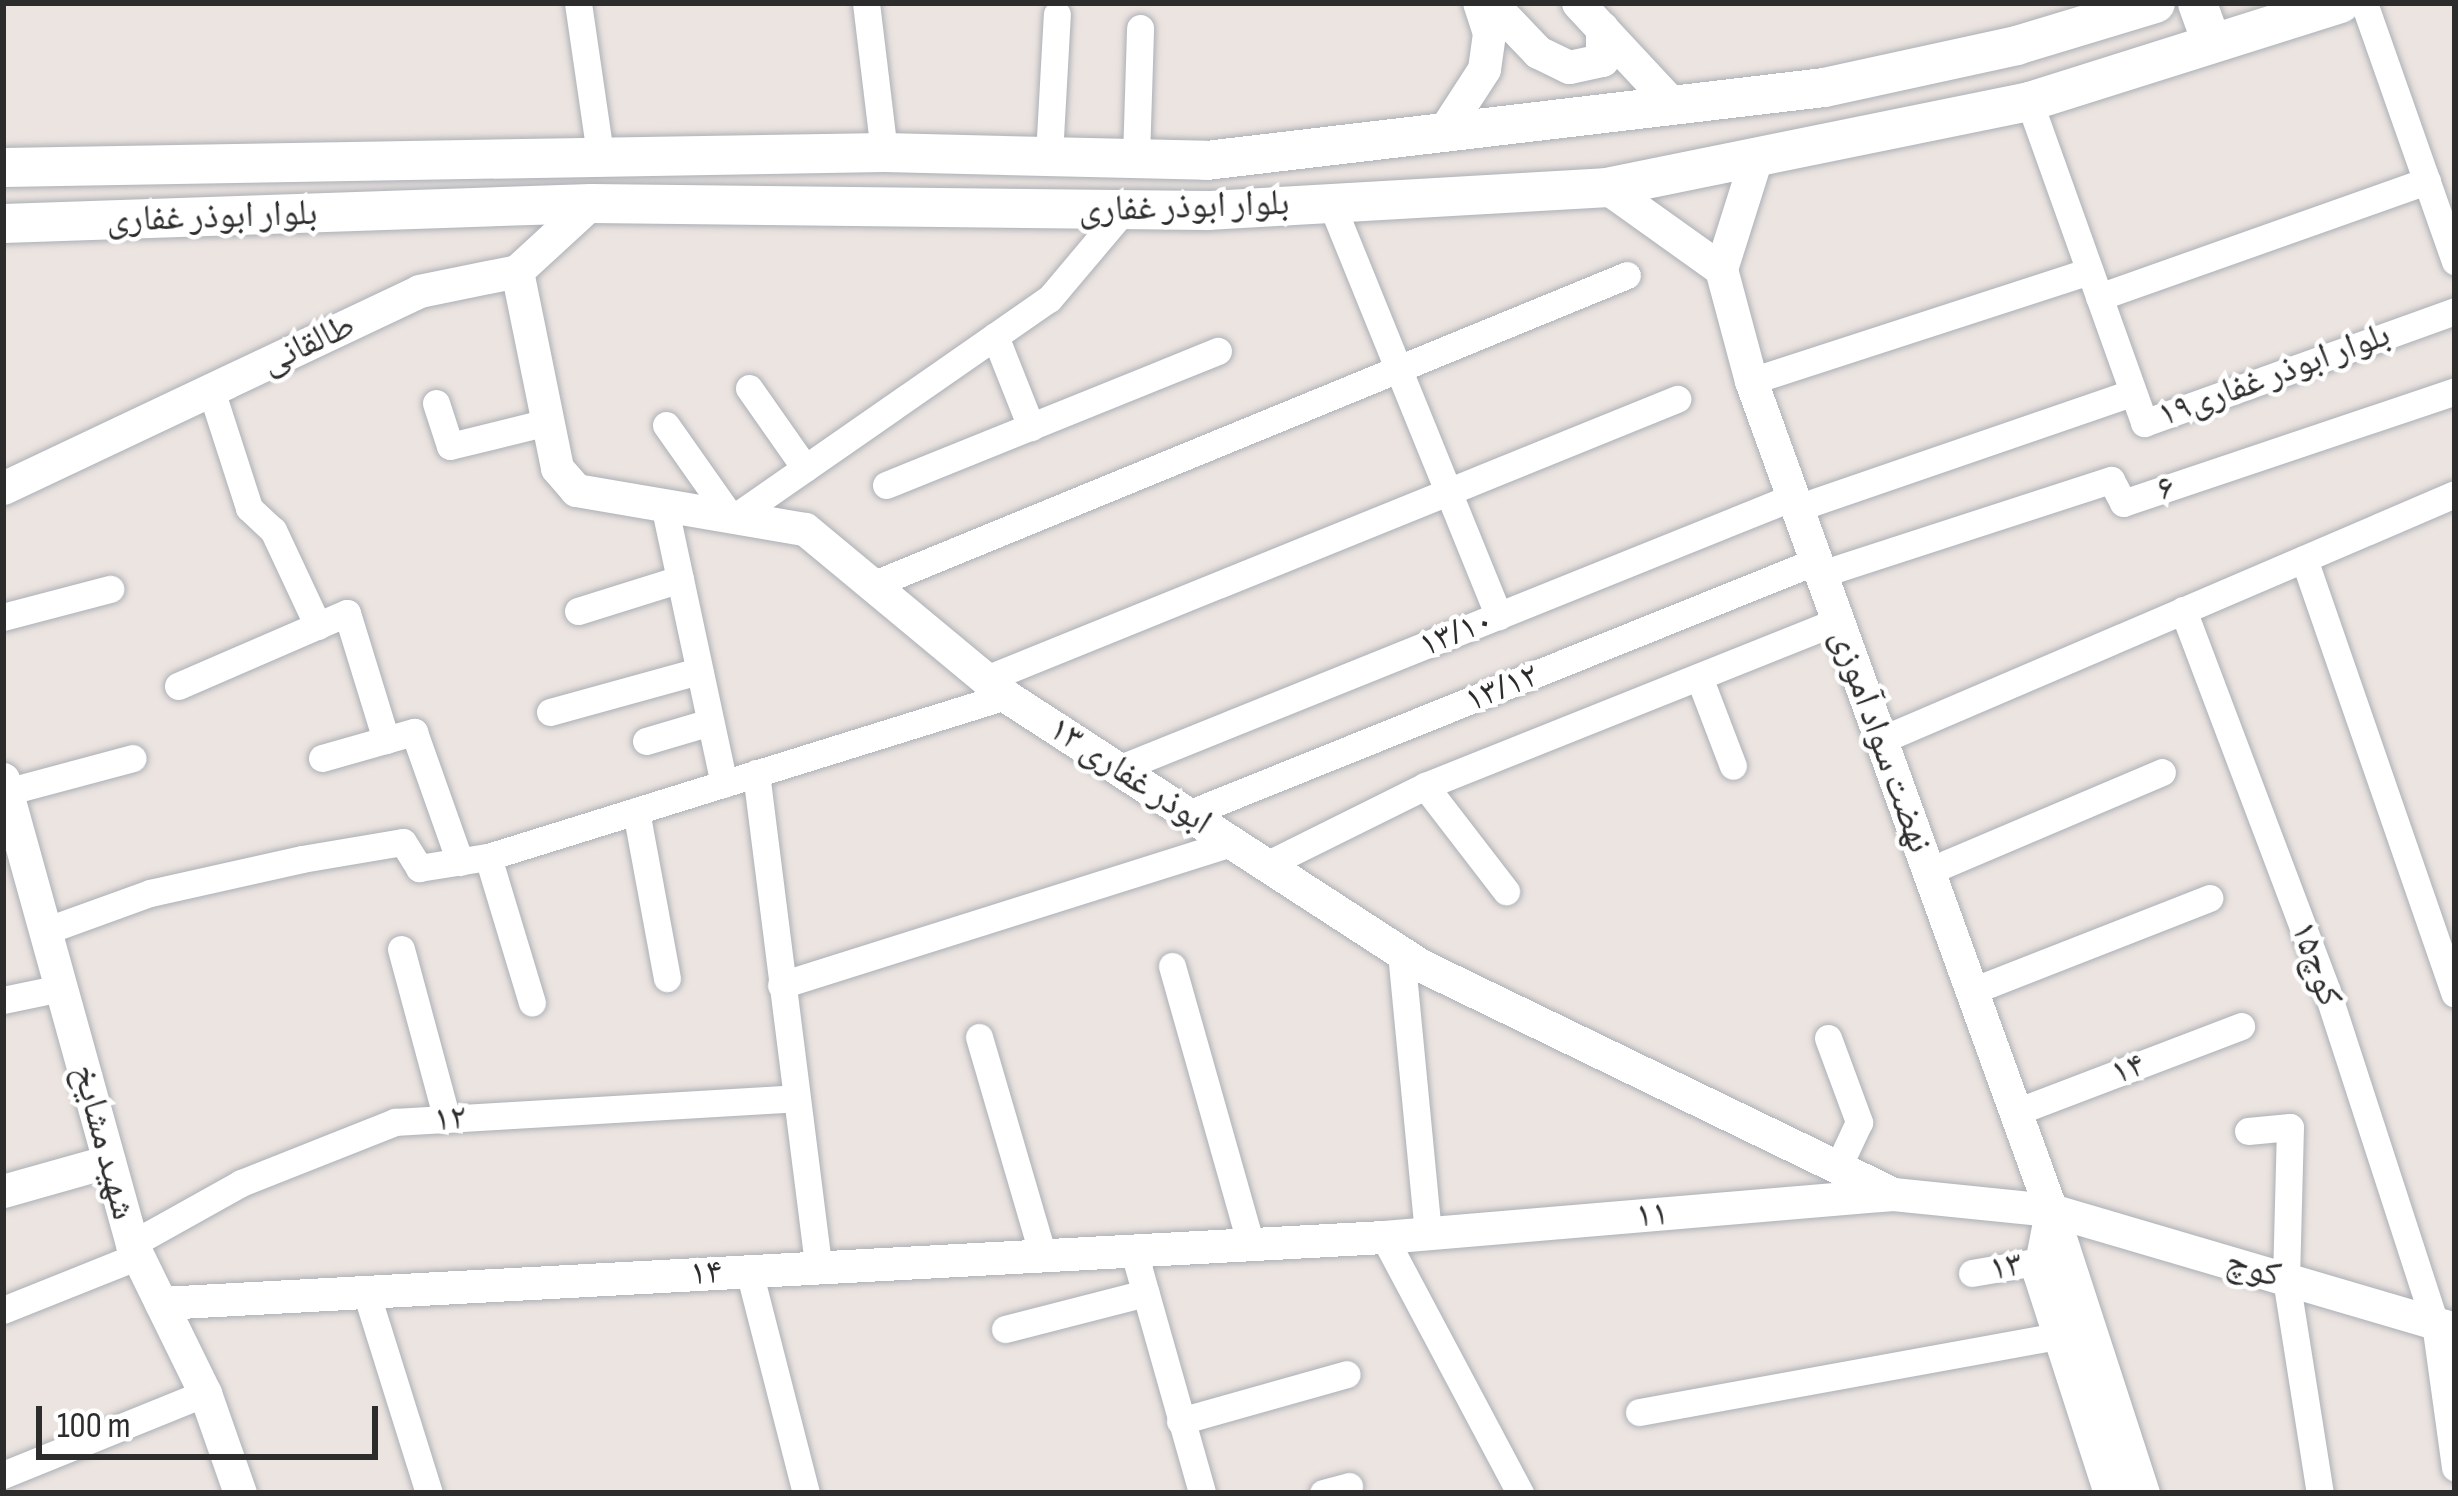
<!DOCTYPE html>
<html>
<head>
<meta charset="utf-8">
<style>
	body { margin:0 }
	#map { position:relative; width:2458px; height:1496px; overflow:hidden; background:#ece4e0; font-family:"Sofia Sans Condensed","Noto Naskh Arabic",sans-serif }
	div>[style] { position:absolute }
	.roads { filter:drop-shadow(0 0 3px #acb0b6) drop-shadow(0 0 3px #acb0b6) }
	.minor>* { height:27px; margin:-13.5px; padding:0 13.5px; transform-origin:13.5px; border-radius:13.5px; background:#fff }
	.tertiary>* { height:33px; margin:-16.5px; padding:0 16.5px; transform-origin:16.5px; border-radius:16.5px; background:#fff }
	.secondary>* { height:39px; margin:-19.5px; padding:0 19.5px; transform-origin:19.5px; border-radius:19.5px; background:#fff }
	span { translate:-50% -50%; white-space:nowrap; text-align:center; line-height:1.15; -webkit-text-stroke:9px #fff; paint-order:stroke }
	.street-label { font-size:36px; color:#2c2c2c }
	.frame { position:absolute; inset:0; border:6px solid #2c2c2c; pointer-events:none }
	.scale { position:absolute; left:36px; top:1406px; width:342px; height:54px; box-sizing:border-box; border:6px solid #2c2c2c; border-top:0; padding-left:15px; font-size:36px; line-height:42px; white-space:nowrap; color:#2c2c2c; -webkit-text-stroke:9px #fff; paint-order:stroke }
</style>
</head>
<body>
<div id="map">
	<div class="roads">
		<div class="minor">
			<i style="left:578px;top:3px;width:153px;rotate:81.7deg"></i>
			<i style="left:866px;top:3px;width:150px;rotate:83.1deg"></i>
			<i style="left:2364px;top:3px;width:274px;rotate:70.6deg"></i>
			<i style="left:2029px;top:101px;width:342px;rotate:70.3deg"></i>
			<i style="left:2144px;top:423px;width:331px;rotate:-19.8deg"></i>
			<i style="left:1049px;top:155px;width:141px;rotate:-86.8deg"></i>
			<i style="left:1136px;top:158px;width:130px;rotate:-88.2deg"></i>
			<i style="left:1331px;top:203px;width:446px;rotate:67.9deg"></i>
			<i style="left:2099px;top:297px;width:348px;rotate:-19.5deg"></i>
			<i style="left:995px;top:336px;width:98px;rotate:68.4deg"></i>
			<i style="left:1751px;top:381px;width:356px;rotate:-18deg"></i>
			<i style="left:749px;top:388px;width:98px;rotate:55deg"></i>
			<i style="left:211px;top:390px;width:124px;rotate:72.1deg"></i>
			<i style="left:249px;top:508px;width:33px;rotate:43deg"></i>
			<i style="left:273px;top:530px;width:106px;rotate:64.9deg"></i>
			<i style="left:436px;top:403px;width:45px;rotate:72deg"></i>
			<i style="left:450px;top:446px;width:101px;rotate:-13.8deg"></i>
			<i style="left:666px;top:425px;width:115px;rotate:54.9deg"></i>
			<i style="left:732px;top:519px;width:386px;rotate:-34.8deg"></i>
			<i style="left:1049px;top:299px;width:115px;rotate:-49.9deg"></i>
			<i style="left:886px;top:485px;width:358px;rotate:-22deg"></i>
			<i style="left:1797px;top:508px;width:355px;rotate:-19deg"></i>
			<i style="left:665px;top:509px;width:281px;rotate:77.9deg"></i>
			<i style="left:2304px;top:559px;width:460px;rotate:70.9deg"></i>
			<i style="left:1821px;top:574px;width:305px;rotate:-18deg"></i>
			<i style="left:2111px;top:480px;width:26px;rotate:62deg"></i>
			<i style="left:2123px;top:503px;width:350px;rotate:-18.6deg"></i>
			<i style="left:872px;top:585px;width:816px;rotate:-22.32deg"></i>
			<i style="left:2183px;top:610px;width:407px;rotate:69.3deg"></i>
			<i style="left:2327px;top:991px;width:349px;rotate:72deg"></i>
			<i style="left:2435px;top:1323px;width:146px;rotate:82.1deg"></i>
			<i style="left:578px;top:611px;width:107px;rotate:-17.4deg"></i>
			<i style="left:3px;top:617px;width:111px;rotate:-14.7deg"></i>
			<i style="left:1699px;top:677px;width:95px;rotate:69.1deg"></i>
			<i style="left:986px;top:679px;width:746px;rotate:-22.06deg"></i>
			<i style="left:178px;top:686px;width:184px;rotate:-23.4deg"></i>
			<i style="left:347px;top:613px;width:133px;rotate:72.9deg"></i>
			<i style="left:550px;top:712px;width:155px;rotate:-15.4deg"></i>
			<i style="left:1881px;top:740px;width:624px;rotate:-23.2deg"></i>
			<i style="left:646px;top:741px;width:67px;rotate:-16.5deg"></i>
			<i style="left:322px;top:758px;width:96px;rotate:-15.8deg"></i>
			<i style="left:414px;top:732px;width:138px;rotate:70.5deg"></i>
			<i style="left:1118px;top:769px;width:728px;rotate:-21.95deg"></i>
			<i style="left:756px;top:773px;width:498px;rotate:82.8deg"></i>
			<i style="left:1425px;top:786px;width:133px;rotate:52.4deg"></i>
			<i style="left:6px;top:792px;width:131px;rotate:-15deg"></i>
			<i style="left:636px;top:811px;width:170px;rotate:79.5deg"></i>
			<i style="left:1188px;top:814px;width:677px;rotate:-21.94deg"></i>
			<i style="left:488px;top:857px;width:152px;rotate:73.2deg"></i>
			<i style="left:1266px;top:865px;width:178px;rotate:-26.4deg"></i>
			<i style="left:1425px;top:786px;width:445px;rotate:-21.8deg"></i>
			<i style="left:1929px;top:871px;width:253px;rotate:-23deg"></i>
			<i style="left:45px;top:931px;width:112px;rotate:-19.9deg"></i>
			<i style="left:150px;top:893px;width:156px;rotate:-12.6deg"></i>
			<i style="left:302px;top:859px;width:102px;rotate:-9.6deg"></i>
			<i style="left:403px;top:842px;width:31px;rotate:58deg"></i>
			<i style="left:419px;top:868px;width:70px;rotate:-9.1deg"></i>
			<i style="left:488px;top:857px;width:542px;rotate:-17.27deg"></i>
			<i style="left:401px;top:949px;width:176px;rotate:74.9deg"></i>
			<i style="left:1401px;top:953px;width:282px;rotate:84.5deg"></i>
			<i style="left:1172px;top:966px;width:291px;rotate:74.2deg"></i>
			<i style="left:781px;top:985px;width:473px;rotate:-17.5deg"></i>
			<i style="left:1972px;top:991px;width:255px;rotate:-21.4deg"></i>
			<i style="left:3px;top:1000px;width:59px;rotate:-11.7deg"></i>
			<i style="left:979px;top:1037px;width:228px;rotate:73.7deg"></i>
			<i style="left:1828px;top:1038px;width:90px;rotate:69.7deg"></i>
			<i style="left:1859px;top:1122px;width:50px;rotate:115deg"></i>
			<i style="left:2016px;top:1112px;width:241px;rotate:-20.9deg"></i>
			<i style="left:2248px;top:1131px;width:42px;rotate:-5.4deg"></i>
			<i style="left:2290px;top:1127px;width:152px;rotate:91.5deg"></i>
			<i style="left:2286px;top:1279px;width:217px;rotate:81deg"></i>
			<i style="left:1384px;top:1237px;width:290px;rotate:62deg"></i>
			<i style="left:132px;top:1244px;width:125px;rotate:-29.2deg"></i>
			<i style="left:241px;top:1183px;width:166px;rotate:-21.6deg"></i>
			<i style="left:395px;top:1122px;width:401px;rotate:-3.4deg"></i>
			<i style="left:1134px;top:1252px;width:250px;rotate:74.2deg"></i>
			<i style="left:749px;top:1271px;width:229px;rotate:75.6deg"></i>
			<i style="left:1972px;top:1273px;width:70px;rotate:-9.9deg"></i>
			<i style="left:366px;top:1292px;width:211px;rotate:72.6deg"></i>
			<i style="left:3px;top:1310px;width:145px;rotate:-21.8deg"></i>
			<i style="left:1005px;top:1329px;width:145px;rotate:-14.4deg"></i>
			<i style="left:1639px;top:1412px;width:427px;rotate:-10.3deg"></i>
			<i style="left:1180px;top:1421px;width:173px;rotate:-15.7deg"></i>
			<i style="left:3px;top:1475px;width:218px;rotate:-22.1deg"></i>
			<i style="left:1323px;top:1493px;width:27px;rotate:-15deg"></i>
		</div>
		<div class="tertiary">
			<i style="left:1491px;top:3px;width:68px;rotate:46.2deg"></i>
			<i style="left:1538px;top:52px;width:34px;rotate:26deg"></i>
			<i style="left:1569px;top:67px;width:34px;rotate:-12deg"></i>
			<i style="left:1602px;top:60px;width:32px;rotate:-90deg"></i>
			<i style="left:1578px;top:3px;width:139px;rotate:47deg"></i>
			<i style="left:1442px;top:134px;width:77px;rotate:-57.1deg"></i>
			<i style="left:1484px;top:69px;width:36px;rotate:-82deg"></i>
			<i style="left:1489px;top:33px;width:32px;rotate:-108deg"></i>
			<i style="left:1606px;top:187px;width:141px;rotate:35.5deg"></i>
			<i style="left:1721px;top:269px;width:116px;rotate:75deg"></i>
			<i style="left:1751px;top:381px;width:882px;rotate:70.11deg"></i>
			<i style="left:2051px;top:1210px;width:298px;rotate:72deg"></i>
			<i style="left:1721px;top:269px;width:116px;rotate:-72.5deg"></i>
			<i style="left:517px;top:271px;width:201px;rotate:78.5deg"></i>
			<i style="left:557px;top:468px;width:29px;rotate:49deg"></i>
			<i style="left:576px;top:490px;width:232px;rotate:9.7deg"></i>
			<i style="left:805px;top:529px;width:261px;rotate:39.7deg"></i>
			<i style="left:1006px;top:696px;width:491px;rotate:33deg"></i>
			<i style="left:1418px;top:964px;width:526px;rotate:25.83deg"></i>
			<i style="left:3px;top:488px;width:460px;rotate:-25.3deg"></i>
			<i style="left:419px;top:291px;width:100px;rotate:-11.5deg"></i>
			<i style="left:517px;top:271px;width:100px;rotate:-42.6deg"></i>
			<i style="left:3px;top:779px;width:483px;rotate:74.5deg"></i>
			<i style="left:132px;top:1244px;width:166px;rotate:63.9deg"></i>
			<i style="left:205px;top:1393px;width:106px;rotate:70.7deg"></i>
			<i style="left:3px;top:1191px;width:110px;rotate:-15.8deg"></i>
			<i style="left:2051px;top:1212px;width:62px;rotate:101.1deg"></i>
			<i style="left:2039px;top:1273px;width:231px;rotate:72.1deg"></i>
			<i style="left:161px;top:1303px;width:1225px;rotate:-3.09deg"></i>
			<i style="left:1384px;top:1237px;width:511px;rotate:-4.83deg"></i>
			<i style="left:1893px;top:1194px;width:159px;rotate:5.8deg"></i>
			<i style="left:2051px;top:1210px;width:421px;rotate:16.4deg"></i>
		</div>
		<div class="secondary">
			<i style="left:2197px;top:3px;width:41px;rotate:70.3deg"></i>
			<i style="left:3px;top:167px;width:881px;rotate:-0.98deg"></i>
			<i style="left:884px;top:152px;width:322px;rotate:1.4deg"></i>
			<i style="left:1206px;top:160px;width:622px;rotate:-6.74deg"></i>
			<i style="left:1824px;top:87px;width:197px;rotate:-12.3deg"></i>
			<i style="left:2016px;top:45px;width:145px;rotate:-16.8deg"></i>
			<i style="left:3px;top:223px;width:588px;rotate:-1.95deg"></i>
			<i style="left:591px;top:203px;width:617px;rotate:0.65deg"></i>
			<i style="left:1208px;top:210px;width:399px;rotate:-3.3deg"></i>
			<i style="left:1606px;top:187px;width:432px;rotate:-11.5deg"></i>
			<i style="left:2029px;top:101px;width:326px;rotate:-17.5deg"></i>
		</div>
	</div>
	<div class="street-label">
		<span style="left:1184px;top:207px;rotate:-2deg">بلوار ابوذر غفاری</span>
		<span style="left:212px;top:217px;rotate:-2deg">بلوار ابوذر غفاری</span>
		<span style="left:308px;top:344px;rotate:-25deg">طالقانی</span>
		<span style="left:2274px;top:375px;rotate:-20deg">بلوار ابوذر غفاری۱۹</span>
		<span style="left:2166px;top:488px;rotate:-19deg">۶</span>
		<span style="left:1456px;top:633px;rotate:-22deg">۱۳/۱۰</span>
		<span style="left:1502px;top:688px;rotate:-22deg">۱۳/۱۲</span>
		<span style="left:1881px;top:741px;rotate:70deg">نهضت سواد آموزی</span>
		<span style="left:1130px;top:776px;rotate:33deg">۱۳ ابوذر غفاری</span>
		<span style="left:2316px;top:964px;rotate:70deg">۱۵کوچ</span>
		<span style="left:2128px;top:1069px;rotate:-21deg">۱۴</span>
		<span style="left:450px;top:1119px;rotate:-4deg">۱۲</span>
		<span style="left:104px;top:1142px;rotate:75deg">شهید مشایخ</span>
		<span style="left:1652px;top:1215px;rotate:-5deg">۱۱</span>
		<span style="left:2006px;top:1267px;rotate:-10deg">۱۳</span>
		<span style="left:2253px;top:1269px;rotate:17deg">کوچ</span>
		<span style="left:706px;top:1273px;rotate:-3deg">۱۴</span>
	</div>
	<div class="frame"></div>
	<div class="scale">100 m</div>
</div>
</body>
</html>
